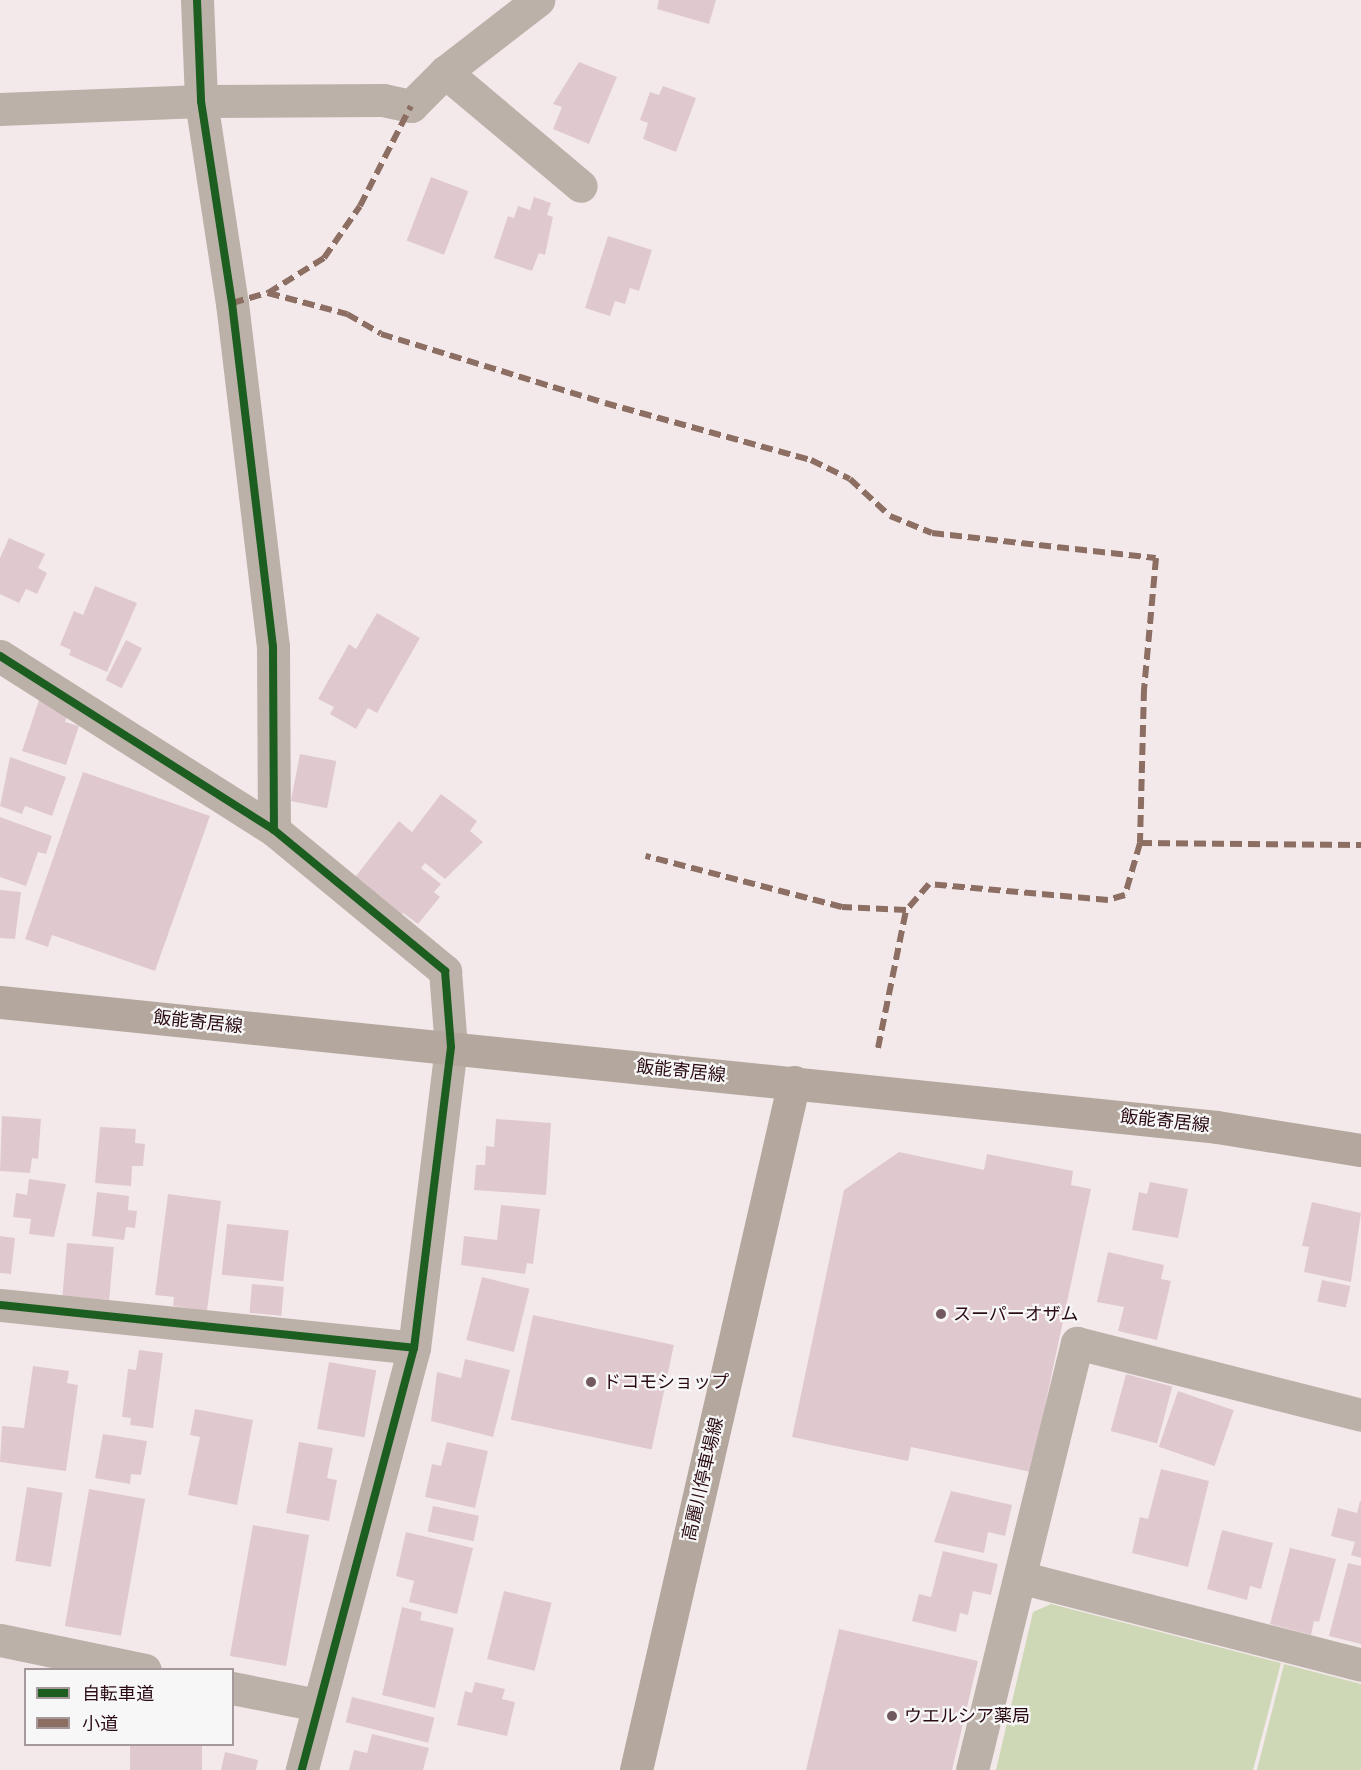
<!DOCTYPE html>
<html>
<head>
<meta charset="utf-8">
<style>
	body { margin:0 }
	#map { position:relative; width:1361px; height:1770px; overflow:hidden; background:#f3e9eb; font-family:"Titillium Web","Noto Sans JP",sans-serif }
	div>[style] { position:absolute }
	.green>* { inset:0; background:#cfd8b6 }
	.building>* { inset:0; background:#e0c9ce; transform-origin:0 0 }
	.minor>* { height:33px; margin:-16.5px; padding:0 16.5px; transform-origin:16.5px; border-radius:16.5px; background:#bcb1a8 }
	.major>* { height:33px; margin:-16.5px; padding:0 16.5px; transform-origin:16.5px; border-radius:16.5px; background:#b4a89e }
	.quiet>* { height:6px; margin-top:-3px; transform-origin:0; background:repeating-linear-gradient(90deg,#8d6e63 0 12px,transparent 0 18px) }
	.cycleway>* { height:8px; margin:-4px; padding:0 4px; transform-origin:4px; border-radius:4px; background:#1b5e20 }
	.dots>* { width:16px; height:16px; translate:-50% -50%; box-sizing:border-box; border:3px solid #f7f7f7; border-radius:50% }
	span { translate:-50% -50%; white-space:nowrap; text-align:center; line-height:1.15; -webkit-text-stroke:4.5px #f7f7f7; paint-order:stroke }
	.street-label { font-size:18px; color:#2b0c14 }
	.poi-label { font-size:18px; color:#2b0c14 }
	.left { translate:0 -50%; text-align:left }
	.legend { position:absolute; left:24px; top:1668px; width:210px; height:78px; box-sizing:border-box; background:#f7f7f7; border:2px solid #a5999c; margin:0; padding:8px 10px; list-style:none; font-size:18px; color:#2b0c14 }
	.legend li { display:flex; align-items:center; gap:12px; height:30px }
	.legend b { width:30px; border:2px solid #a5999c }
</style>
</head>
<body>
<div id="map">
	<div class="green">
		<i style="clip-path:polygon(1051px 1604px,1281px 1663px,1253px 1770px,996px 1770px,1033px 1612px)"></i>
		<i style="clip-path:polygon(1284px 1664px,1361px 1684px,1361px 1770px,1257px 1770px)"></i>
	</div>
	<div class="building">
		<i style="clip-path:polygon(659px 0,716px 0,709px 24px,657px 9px)"></i>
		<i style="clip-path:polygon(579px 62px,617px 77px,589px 144px,553px 129px,562px 107px,553px 104px)"></i>
		<i style="clip-path:polygon(663px 86px,696px 98px,676px 152px,643px 139px,648px 123px,640px 120px,650px 92px,659px 95px)"></i>
		<i style="left:431px;top:177px;width:40px;height:68px;rotate:21deg"></i>
		<i style="clip-path:polygon(534px 197px,551px 203px,547px 215px,553px 217px,545px 255px,539px 253px,532px 271px,494px 258px,508px 216px,514px 218px,518px 206px,530px 210px)"></i>
		<i style="clip-path:polygon(608px 236px,652px 250px,639px 291px,630px 288px,625px 304px,615px 301px,610px 316px,585px 308px)"></i>
		<i style="clip-path:polygon(9px 538px,45px 554px,38px 568px,47px 573px,37px 594px,26px 589px,19px 603px,0 594px,0 558px)"></i>
		<i style="clip-path:polygon(95px 586px,137px 603px,107px 672px,69px 655px,71px 650px,60px 645px,74px 611px,83px 615px)"></i>
		<i style="clip-path:polygon(377px 613px,420px 638px,377px 713px,368px 708px,356px 729px,330px 714px,334px 707px,318px 699px,349px 644px,356px 649px)"></i>
		<i style="left:126px;top:640px;width:18px;height:45px;rotate:27deg"></i>
		<i style="clip-path:polygon(39px 700px,69px 711px,65px 722px,79px 726px,66px 765px,22px 751px)"></i>
		<i style="left:300px;top:754px;width:37px;height:48px;rotate:11deg"></i>
		<i style="clip-path:polygon(10px 757px,66px 777px,52px 816px,25px 806px,22px 814px,0 806px)"></i>
		<i style="clip-path:polygon(83px 772px,210px 816px,155px 971px,52px 935px,48px 947px,25px 939px)"></i>
		<i style="clip-path:polygon(441px 794px,477px 821px,470px 831px,483px 842px,445px 879px,425px 863px,421px 868px,441px 884px,434px 892px,440px 897px,418px 924px,403px 913px,400px 918px,352px 881px,399px 821px,412px 832px)"></i>
		<i style="clip-path:polygon(0 817px,52px 836px,46px 854px,38px 852px,26px 886px,0 877px)"></i>
		<i style="clip-path:polygon(0 890px,21px 892px,15px 939px,0 938px)"></i>
		<i style="clip-path:polygon(2px 1116px,41px 1119px,38px 1159px,32px 1158px,30px 1173px,0 1171px)"></i>
		<i style="clip-path:polygon(496px 1119px,551px 1123px,546px 1195px,474px 1190px,476px 1165px,485px 1165px,486px 1146px,494px 1147px)"></i>
		<i style="clip-path:polygon(100px 1127px,136px 1129px,135px 1143px,145px 1144px,143px 1166px,132px 1166px,131px 1186px,95px 1183px)"></i>
		<i style="clip-path:polygon(899px 1152px,984px 1170px,987px 1154px,1073px 1171px,1071px 1185px,1091px 1189px,1031px 1472px,911px 1447px,908px 1461px,792px 1437px,844px 1190px)"></i>
		<i style="clip-path:polygon(29px 1179px,66px 1184px,54px 1237px,29px 1234px,31px 1219px,13px 1217px,16px 1193px,27px 1195px)"></i>
		<i style="clip-path:polygon(1150px 1182px,1188px 1189px,1178px 1238px,1132px 1230px,1139px 1192px,1147px 1194px)"></i>
		<i style="clip-path:polygon(97px 1192px,129px 1196px,128px 1210px,137px 1211px,135px 1228px,126px 1227px,124px 1240px,92px 1236px)"></i>
		<i style="clip-path:polygon(168px 1194px,221px 1201px,207px 1311px,173px 1306px,174px 1297px,155px 1295px)"></i>
		<i style="clip-path:polygon(1312px 1202px,1361px 1213px,1351px 1282px,1304px 1272px,1309px 1247px,1302px 1246px)"></i>
		<i style="clip-path:polygon(501px 1205px,540px 1209px,533px 1264px,527px 1263px,525px 1274px,461px 1265px,464px 1236px,497px 1240px)"></i>
		<i style="left:227px;top:1224px;width:62px;height:51px;rotate:6deg"></i>
		<i style="clip-path:polygon(0 1236px,15px 1238px,11px 1274px,0 1273px)"></i>
		<i style="left:67px;top:1243px;width:47px;height:53px;rotate:5deg"></i>
		<i style="clip-path:polygon(1108px 1252px,1164px 1265px,1161px 1279px,1171px 1281px,1157px 1340px,1118px 1331px,1124px 1307px,1097px 1302px)"></i>
		<i style="left:482px;top:1277px;width:49px;height:65px;rotate:14deg"></i>
		<i style="left:1322px;top:1280px;width:29px;height:22px;rotate:12deg"></i>
		<i style="left:252px;top:1284px;width:32px;height:29px;rotate:5deg"></i>
		<i style="left:533px;top:1315px;width:144px;height:107px;rotate:12deg"></i>
		<i style="clip-path:polygon(139px 1350px,163px 1353px,153px 1428px,130px 1425px,131px 1418px,122px 1417px,128px 1369px,136px 1370px)"></i>
		<i style="clip-path:polygon(465px 1359px,510px 1370px,493px 1437px,431px 1421px,437px 1372px,461px 1378px)"></i>
		<i style="left:329px;top:1362px;width:48px;height:68px;rotate:10deg"></i>
		<i style="clip-path:polygon(33px 1366px,69px 1371px,67px 1383px,78px 1385px,66px 1471px,0 1462px,2px 1426px,24px 1428px)"></i>
		<i style="left:1126px;top:1374px;width:48px;height:59px;rotate:15deg"></i>
		<i style="left:1178px;top:1391px;width:59px;height:59px;rotate:19deg"></i>
		<i style="clip-path:polygon(195px 1409px,253px 1420px,237px 1505px,188px 1495px,200px 1437px,190px 1435px)"></i>
		<i style="clip-path:polygon(103px 1434px,147px 1441px,141px 1475px,131px 1474px,130px 1484px,95px 1478px)"></i>
		<i style="clip-path:polygon(299px 1442px,333px 1448px,327px 1478px,337px 1480px,329px 1521px,286px 1513px)"></i>
		<i style="clip-path:polygon(447px 1442px,488px 1451px,475px 1508px,425px 1497px,432px 1464px,441px 1466px)"></i>
		<i style="clip-path:polygon(1161px 1469px,1209px 1481px,1188px 1567px,1132px 1553px,1140px 1517px,1148px 1519px)"></i>
		<i style="left:27px;top:1487px;width:36px;height:75px;rotate:9deg"></i>
		<i style="left:89px;top:1489px;width:57px;height:139px;rotate:10deg"></i>
		<i style="clip-path:polygon(951px 1491px,1012px 1505px,1005px 1536px,988px 1532px,984px 1553px,934px 1542px)"></i>
		<i style="clip-path:polygon(1360px 1501px,1361px 1501px,1361px 1558px,1351px 1555px,1355px 1542px,1331px 1536px,1338px 1508px,1357px 1513px)"></i>
		<i style="left:433px;top:1506px;width:47px;height:26px;rotate:12deg"></i>
		<i style="left:253px;top:1525px;width:57px;height:133px;rotate:10deg"></i>
		<i style="clip-path:polygon(1222px 1530px,1273px 1543px,1261px 1589px,1250px 1586px,1247px 1600px,1207px 1589px)"></i>
		<i style="clip-path:polygon(406px 1532px,473px 1548px,457px 1614px,409px 1602px,414px 1581px,396px 1576px)"></i>
		<i style="clip-path:polygon(1290px 1548px,1336px 1559px,1319px 1622px,1314px 1621px,1311px 1635px,1270px 1624px)"></i>
		<i style="clip-path:polygon(943px 1551px,998px 1564px,991px 1595px,973px 1591px,968px 1615px,960px 1613px,956px 1632px,912px 1621px,919px 1594px,931px 1597px)"></i>
		<i style="clip-path:polygon(1348px 1563px,1361px 1566px,1361px 1644px,1329px 1636px)"></i>
		<i style="left:504px;top:1591px;width:49px;height:70px;rotate:14deg"></i>
		<i style="clip-path:polygon(402px 1607px,422px 1612px,420px 1620px,454px 1628px,435px 1708px,382px 1695px)"></i>
		<i style="clip-path:polygon(839px 1629px,978px 1661px,952px 1770px,806px 1770px)"></i>
		<i style="clip-path:polygon(475px 1682px,505px 1689px,502px 1699px,515px 1702px,507px 1736px,457px 1725px,465px 1691px,472px 1693px)"></i>
		<i style="left:352px;top:1697px;width:85px;height:26px;rotate:14deg"></i>
		<i style="clip-path:polygon(372px 1734px,429px 1748px,423px 1770px,349px 1770px,354px 1750px,367px 1753px)"></i>
		<i style="left:130px;top:1744px;width:72px;height:26px"></i>
		<i style="clip-path:polygon(225px 1752px,258px 1760px,256px 1770px,221px 1770px)"></i>
	</div>
	<div class="minor">
		<i style="left:197px;top:0;width:101px;rotate:87.7deg"></i>
		<i style="left:201px;top:101px;width:204px;rotate:81.3deg"></i>
		<i style="left:232px;top:303px;width:346px;rotate:83.2deg"></i>
		<i style="left:273px;top:647px;width:183px;rotate:89.7deg"></i>
		<i style="left:445px;top:72px;width:177px;rotate:40deg"></i>
		<i style="left:0;top:109px;width:201px;rotate:-2.3deg"></i>
		<i style="left:201px;top:101px;width:182px;rotate:-0.3deg"></i>
		<i style="left:383px;top:100px;width:29px;rotate:12deg"></i>
		<i style="left:411px;top:106px;width:48px;rotate:-45deg"></i>
		<i style="left:445px;top:72px;width:118px;rotate:-37.7deg"></i>
		<i style="left:0;top:656px;width:325px;rotate:32.4deg"></i>
		<i style="left:274px;top:830px;width:222px;rotate:39.5deg"></i>
		<i style="left:445px;top:971px;width:76px;rotate:85.5deg"></i>
		<i style="left:451px;top:1047px;width:303px;rotate:97deg"></i>
		<i style="left:0;top:1305px;width:416px;rotate:5.9deg"></i>
		<i style="left:414px;top:1348px;width:437px;rotate:104.9deg"></i>
		<i style="left:1023px;top:1578px;width:349px;rotate:14.4deg"></i>
		<i style="left:0;top:1640px;width:148px;rotate:11.7deg"></i>
		<i style="left:232px;top:1688px;width:88px;rotate:11.2deg"></i>
		<i style="left:972px;top:1770px;width:440px;rotate:-76.2deg"></i>
		<i style="left:1077px;top:1343px;width:293px;rotate:14.2deg"></i>
	</div>
	<div class="major">
		<i style="left:0;top:1002px;width:1223px;rotate:5.86deg"></i>
		<i style="left:1217px;top:1127px;width:146px;rotate:9.1deg"></i>
		<i style="left:636px;top:1770px;width:706px;rotate:-77.07deg"></i>
	</div>
	<div class="quiet">
		<i style="left:268px;top:293px;width:82px;rotate:14.9deg"></i>
		<i style="left:347px;top:314px;width:39px;rotate:30deg"></i>
		<i style="left:381px;top:334px;width:234px;rotate:17.1deg"></i>
		<i style="left:605px;top:403px;width:214px;rotate:15.5deg"></i>
		<i style="left:811px;top:460px;width:43px;rotate:26deg"></i>
		<i style="left:850px;top:479px;width:54px;rotate:42.8deg"></i>
		<i style="left:890px;top:516px;width:45px;rotate:22deg"></i>
		<i style="left:932px;top:533px;width:225px;rotate:6.4deg"></i>
		<i style="left:1156px;top:558px;width:132px;rotate:95.2deg"></i>
		<i style="left:1144px;top:689px;width:154px;rotate:91.5deg"></i>
		<i style="left:1140px;top:843px;width:54px;rotate:106.1deg"></i>
		<i style="left:1125px;top:895px;width:18px;rotate:164deg"></i>
		<i style="left:1108px;top:900px;width:180px;rotate:-174.9deg"></i>
		<i style="left:929px;top:884px;width:35px;rotate:131deg"></i>
		<i style="left:906px;top:910px;width:64px;rotate:-177.3deg"></i>
		<i style="left:842px;top:907px;width:203px;rotate:-165.4deg"></i>
		<i style="left:232px;top:303px;width:37px;rotate:-16deg"></i>
		<i style="left:268px;top:293px;width:66px;rotate:-32deg"></i>
		<i style="left:324px;top:258px;width:63px;rotate:-55.3deg"></i>
		<i style="left:360px;top:206px;width:112px;rotate:-63deg"></i>
		<i style="left:1140px;top:843px;width:221px;rotate:0.5deg"></i>
		<i style="left:878px;top:1048px;width:141px;rotate:-78.5deg"></i>
	</div>
	<div class="cycleway">
		<i style="left:197px;top:0;width:101px;rotate:87.7deg"></i>
		<i style="left:201px;top:101px;width:204px;rotate:81.3deg"></i>
		<i style="left:232px;top:303px;width:346px;rotate:83.2deg"></i>
		<i style="left:273px;top:647px;width:183px;rotate:89.7deg"></i>
		<i style="left:0;top:656px;width:325px;rotate:32.4deg"></i>
		<i style="left:274px;top:830px;width:222px;rotate:39.5deg"></i>
		<i style="left:445px;top:971px;width:76px;rotate:85.5deg"></i>
		<i style="left:451px;top:1047px;width:303px;rotate:97deg"></i>
		<i style="left:0;top:1305px;width:416px;rotate:5.9deg"></i>
		<i style="left:414px;top:1348px;width:437px;rotate:104.9deg"></i>
	</div>
	<div class="dots">
		<i style="left:941px;top:1314px;background:#71595f"></i>
		<i style="left:591px;top:1382px;background:#71595f"></i>
		<i style="left:892px;top:1716px;background:#71595f"></i>
	</div>
	<div class="street-label">
		<span style="left:198px;top:1022px;rotate:6deg">飯能寄居線</span>
		<span style="left:681px;top:1071px;rotate:6deg">飯能寄居線</span>
		<span style="left:1165px;top:1121px;rotate:6deg">飯能寄居線</span>
		<span style="left:703px;top:1479px;rotate:-77deg">高麗川停車場線</span>
	</div>
	<div class="poi-label">
		<span class="left" style="left:953px;top:1314px">スーパーオザム</span>
		<span class="left" style="left:603px;top:1382px">ドコモショップ</span>
		<span class="left" style="left:904px;top:1716px">ウエルシア薬局</span>
	</div>
	<ul class="legend">
	<li><b style="height:8px;background:#1b5e20"></b>自転車道</li>
	<li><b style="height:8px;background:#8d6e63"></b>小道</li>
	</ul>
</div>
</body>
</html>
